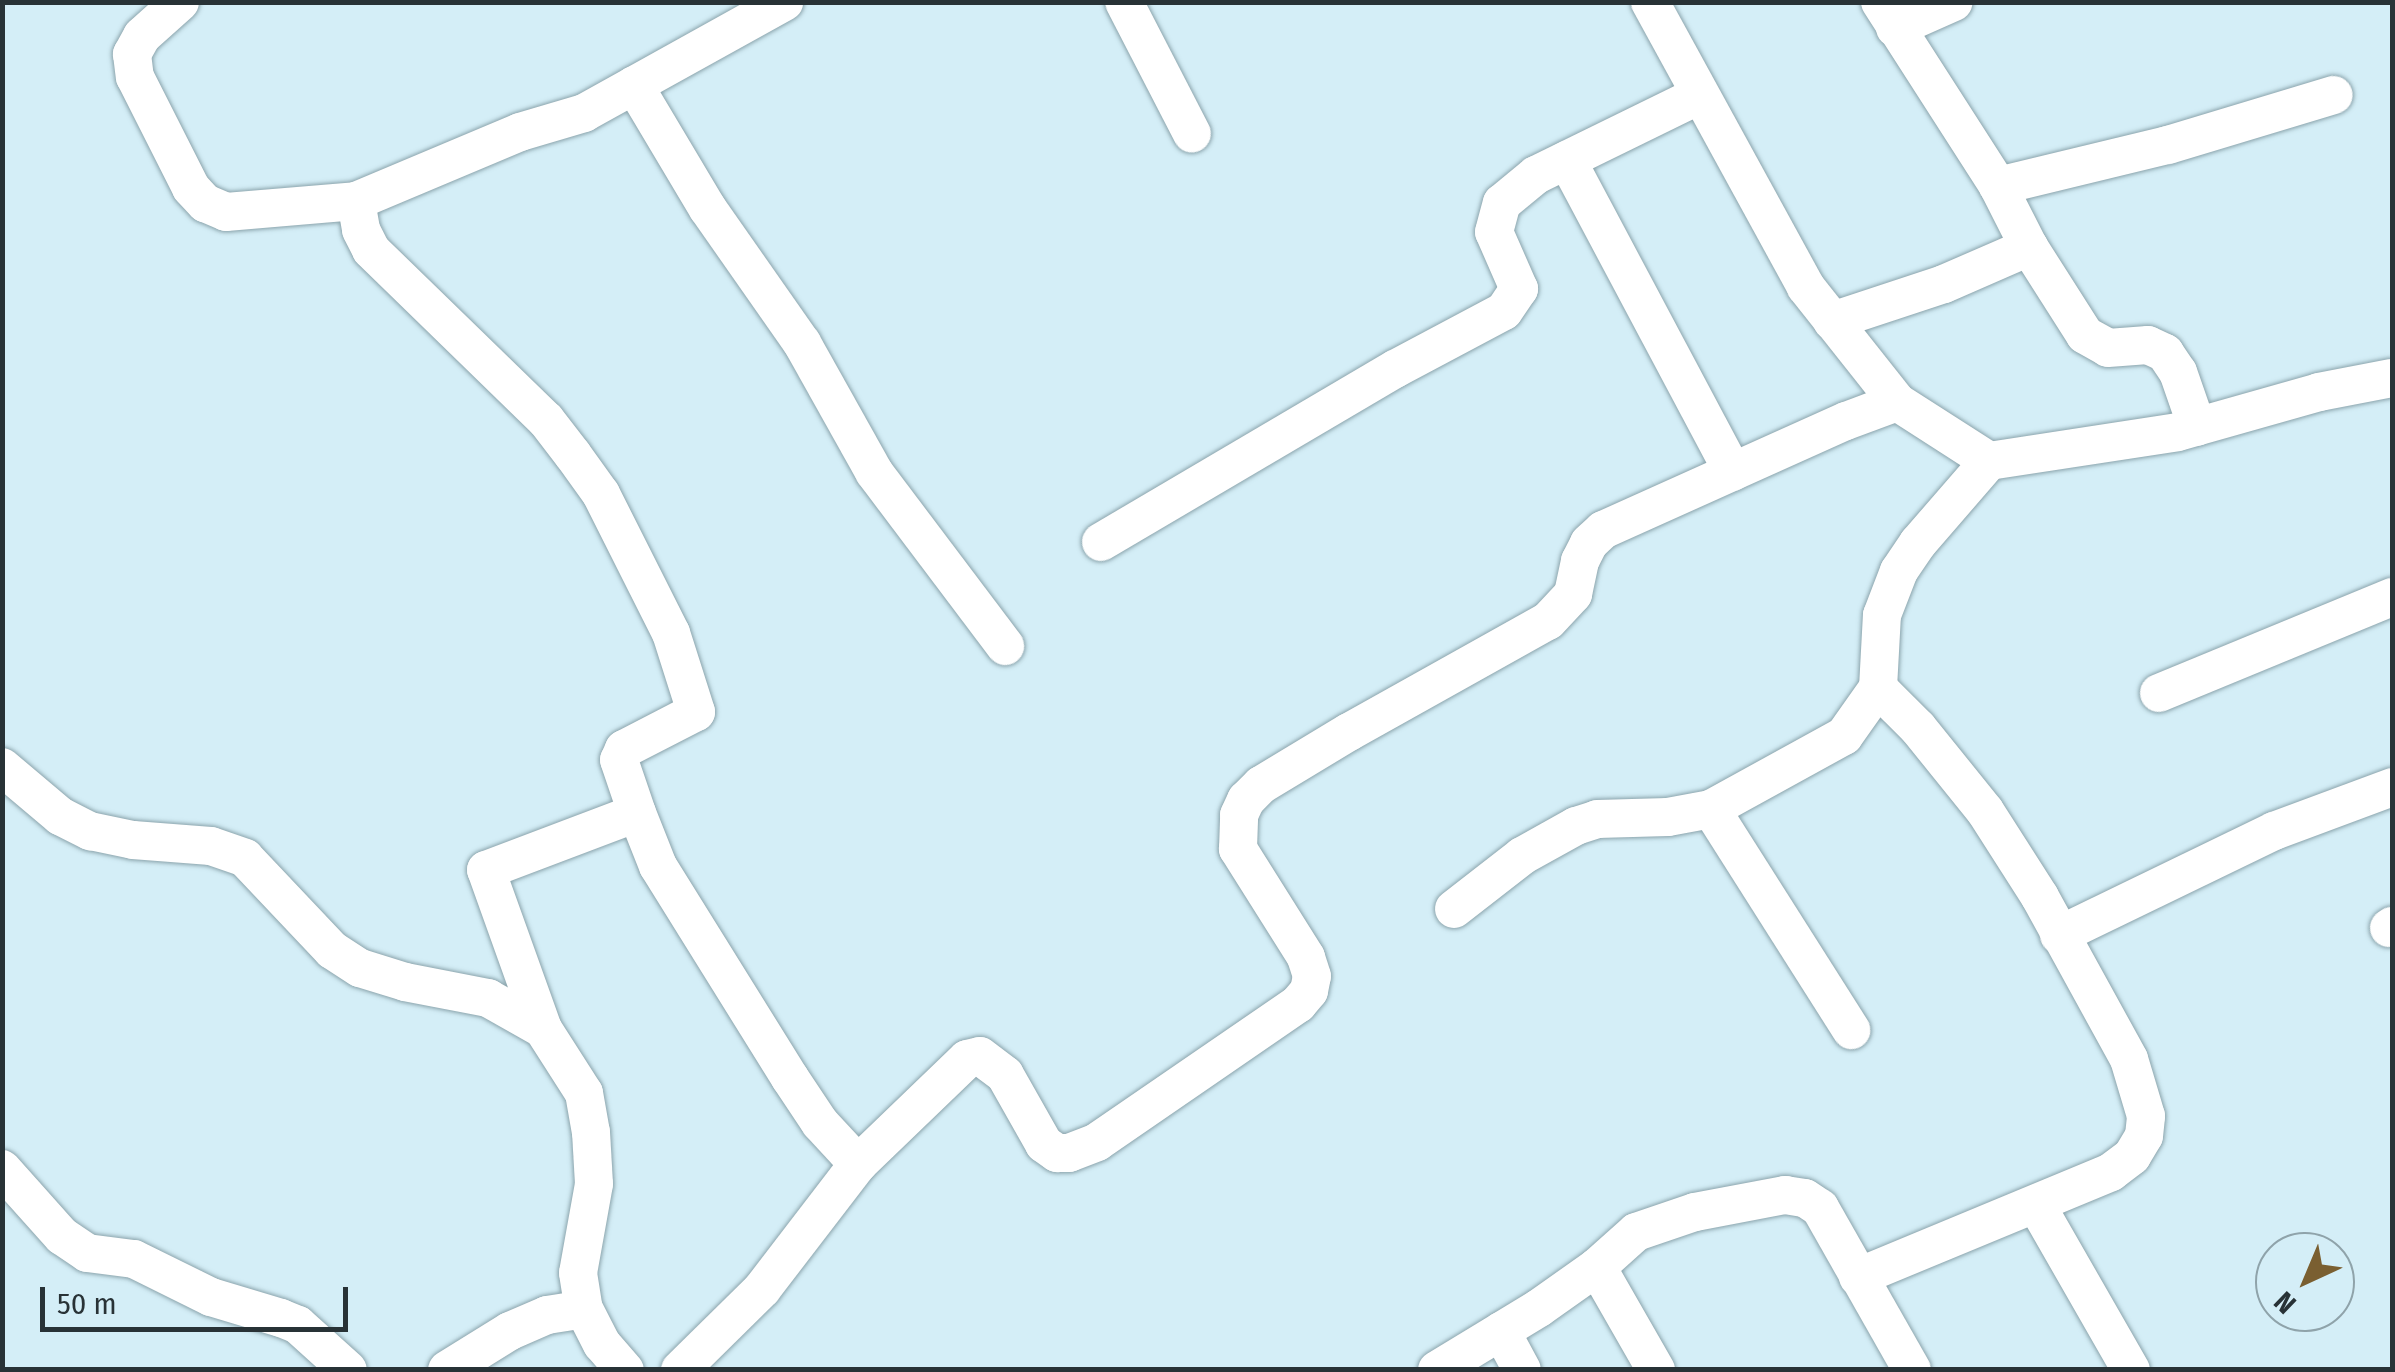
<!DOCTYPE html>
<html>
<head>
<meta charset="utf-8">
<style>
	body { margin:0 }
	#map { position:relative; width:2395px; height:1372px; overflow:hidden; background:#d4eef7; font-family:"Fira Sans Condensed",sans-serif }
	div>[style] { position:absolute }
	.roads { filter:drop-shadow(0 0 2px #8ba4ac) drop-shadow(0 0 2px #8ba4ac) }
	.minor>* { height:38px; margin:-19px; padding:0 19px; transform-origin:19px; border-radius:19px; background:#fff }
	span { translate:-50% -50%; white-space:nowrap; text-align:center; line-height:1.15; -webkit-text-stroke:8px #d4eef7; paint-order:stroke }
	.frame { position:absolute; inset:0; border:5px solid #283236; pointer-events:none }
	.north { position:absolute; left:2255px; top:1232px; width:100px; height:100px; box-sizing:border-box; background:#d4eef7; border:2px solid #8fa3aa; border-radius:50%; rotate:224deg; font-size:28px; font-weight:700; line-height:40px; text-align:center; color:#283236 }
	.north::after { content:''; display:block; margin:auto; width:35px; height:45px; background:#7a5f31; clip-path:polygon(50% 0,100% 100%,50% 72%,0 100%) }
	.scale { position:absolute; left:40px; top:1287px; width:308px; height:45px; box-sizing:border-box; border:5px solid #283236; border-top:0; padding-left:12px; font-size:30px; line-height:35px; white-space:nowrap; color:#283236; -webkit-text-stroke:8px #d4eef7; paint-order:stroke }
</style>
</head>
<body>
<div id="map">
	<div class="roads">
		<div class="minor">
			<i style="left:180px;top:2px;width:51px;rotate:138.2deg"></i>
			<i style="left:142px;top:36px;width:21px;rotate:119deg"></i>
			<i style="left:132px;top:54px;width:23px;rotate:83deg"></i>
			<i style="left:135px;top:77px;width:124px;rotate:63.2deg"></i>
			<i style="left:191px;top:188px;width:21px;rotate:47deg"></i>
			<i style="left:205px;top:203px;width:23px;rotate:23deg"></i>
			<i style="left:226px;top:212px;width:130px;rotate:-4.8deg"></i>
			<i style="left:356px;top:201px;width:178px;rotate:-22.8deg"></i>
			<i style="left:520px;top:132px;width:67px;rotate:-16.5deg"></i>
			<i style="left:584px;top:113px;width:229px;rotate:-29deg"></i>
			<i style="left:1124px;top:2px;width:148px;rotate:62.7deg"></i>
			<i style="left:1880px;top:2px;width:219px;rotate:57.3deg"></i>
			<i style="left:1998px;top:186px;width:68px;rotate:63.1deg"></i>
			<i style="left:2029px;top:247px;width:104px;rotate:57.5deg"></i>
			<i style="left:2085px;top:335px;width:26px;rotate:29deg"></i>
			<i style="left:2108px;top:348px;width:40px;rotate:-4.3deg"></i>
			<i style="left:2148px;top:345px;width:19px;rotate:25deg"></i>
			<i style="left:2165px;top:353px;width:23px;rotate:56deg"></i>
			<i style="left:2178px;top:372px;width:58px;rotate:70.9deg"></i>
			<i style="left:1895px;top:28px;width:64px;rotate:-23.8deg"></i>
			<i style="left:634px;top:85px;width:144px;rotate:59.2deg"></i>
			<i style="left:708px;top:209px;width:164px;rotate:55deg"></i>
			<i style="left:802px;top:343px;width:148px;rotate:60.8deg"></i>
			<i style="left:874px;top:472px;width:218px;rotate:53deg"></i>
			<i style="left:1567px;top:160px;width:353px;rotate:62deg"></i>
			<i style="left:1998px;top:186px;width:175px;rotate:-13.6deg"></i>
			<i style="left:2168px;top:145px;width:173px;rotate:-16.8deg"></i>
			<i style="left:356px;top:201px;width:29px;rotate:80deg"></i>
			<i style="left:361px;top:230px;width:22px;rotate:63deg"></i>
			<i style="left:371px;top:250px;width:244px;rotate:44.2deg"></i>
			<i style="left:546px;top:420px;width:44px;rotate:52.4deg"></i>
			<i style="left:573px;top:455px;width:48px;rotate:54.3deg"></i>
			<i style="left:601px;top:494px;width:156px;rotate:63.3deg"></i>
			<i style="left:671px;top:633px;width:83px;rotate:72.4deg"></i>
			<i style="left:696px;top:712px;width:81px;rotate:152.8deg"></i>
			<i style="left:624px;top:749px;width:12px;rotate:114deg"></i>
			<i style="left:619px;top:760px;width:56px;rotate:71.2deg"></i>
			<i style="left:1832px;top:321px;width:118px;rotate:-18.3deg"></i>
			<i style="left:1944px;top:284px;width:93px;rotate:-23.5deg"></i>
			<i style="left:1989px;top:461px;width:191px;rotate:-8.7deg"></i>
			<i style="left:2178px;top:432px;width:147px;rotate:-15.8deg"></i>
			<i style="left:2319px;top:392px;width:74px;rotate:-10.9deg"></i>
			<i style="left:1101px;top:542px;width:341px;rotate:-30.5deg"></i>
			<i style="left:1395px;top:369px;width:123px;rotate:-28deg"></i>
			<i style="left:1504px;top:311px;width:27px;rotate:-56deg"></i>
			<i style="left:1519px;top:289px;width:62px;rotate:-113.7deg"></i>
			<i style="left:1494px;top:232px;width:30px;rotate:-75deg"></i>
			<i style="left:1502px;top:203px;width:44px;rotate:-39.5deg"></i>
			<i style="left:1536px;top:175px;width:182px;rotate:-26.1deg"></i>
			<i style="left:2159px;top:693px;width:252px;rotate:-22.4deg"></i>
			<i style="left:2px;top:767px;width:76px;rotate:40.2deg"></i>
			<i style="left:60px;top:816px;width:34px;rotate:27deg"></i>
			<i style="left:90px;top:831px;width:44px;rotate:11.8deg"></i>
			<i style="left:133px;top:840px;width:78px;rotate:4.4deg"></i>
			<i style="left:211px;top:846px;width:36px;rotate:19deg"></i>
			<i style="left:245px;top:858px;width:127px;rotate:46.6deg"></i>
			<i style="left:332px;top:950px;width:33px;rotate:33deg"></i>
			<i style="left:360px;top:968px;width:47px;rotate:17.3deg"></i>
			<i style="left:405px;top:982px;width:85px;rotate:10.9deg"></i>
			<i style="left:488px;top:998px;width:63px;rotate:29.4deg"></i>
			<i style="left:543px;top:1029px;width:76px;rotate:57.4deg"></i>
			<i style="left:584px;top:1093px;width:40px;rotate:80deg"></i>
			<i style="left:591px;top:1132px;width:52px;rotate:86.7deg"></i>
			<i style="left:594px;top:1184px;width:90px;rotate:100.2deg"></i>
			<i style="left:578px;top:1273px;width:36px;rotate:81deg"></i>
			<i style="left:584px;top:1309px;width:39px;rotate:63deg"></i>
			<i style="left:602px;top:1344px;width:35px;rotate:49deg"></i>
			<i style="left:1711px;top:809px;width:262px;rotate:57.6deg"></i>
			<i style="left:1454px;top:909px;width:86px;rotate:-37.9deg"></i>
			<i style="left:1522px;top:856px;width:62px;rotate:-29.1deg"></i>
			<i style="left:1576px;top:826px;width:22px;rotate:-18deg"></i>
			<i style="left:1597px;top:819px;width:71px;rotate:-1.6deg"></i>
			<i style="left:1668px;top:817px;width:44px;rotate:-10.5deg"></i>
			<i style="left:1711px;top:809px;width:152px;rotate:-28.8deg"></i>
			<i style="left:1844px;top:736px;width:59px;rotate:-54.7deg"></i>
			<i style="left:1878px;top:688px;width:73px;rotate:-86.9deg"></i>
			<i style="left:1882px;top:615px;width:47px;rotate:-68.9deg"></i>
			<i style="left:1899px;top:571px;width:34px;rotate:-56deg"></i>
			<i style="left:1918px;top:543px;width:108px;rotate:-49.1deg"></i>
			<i style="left:1989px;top:461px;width:109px;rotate:-147.3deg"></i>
			<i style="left:1897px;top:402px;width:147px;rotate:-128.4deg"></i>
			<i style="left:1806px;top:287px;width:325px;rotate:-118.7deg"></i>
			<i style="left:2389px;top:928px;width:4px;rotate:-34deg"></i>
			<i style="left:2059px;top:935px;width:239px;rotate:-25.8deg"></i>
			<i style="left:2274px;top:831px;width:126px;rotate:-20.4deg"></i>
			<i style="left:543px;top:1029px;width:169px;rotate:-109.7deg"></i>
			<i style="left:486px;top:870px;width:161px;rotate:-20.7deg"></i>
			<i style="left:637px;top:813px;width:57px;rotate:68.4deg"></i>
			<i style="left:658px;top:866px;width:250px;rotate:58.1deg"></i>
			<i style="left:790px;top:1078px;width:54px;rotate:56.3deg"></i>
			<i style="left:820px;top:1123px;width:56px;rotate:47.2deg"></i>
			<i style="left:2px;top:1169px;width:90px;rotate:48.2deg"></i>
			<i style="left:62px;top:1236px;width:30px;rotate:34deg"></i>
			<i style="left:87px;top:1253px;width:47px;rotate:7.3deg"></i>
			<i style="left:134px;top:1259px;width:86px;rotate:26.3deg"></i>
			<i style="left:211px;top:1297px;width:73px;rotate:16.7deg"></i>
			<i style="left:281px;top:1318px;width:18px;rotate:22deg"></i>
			<i style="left:298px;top:1325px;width:67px;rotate:42deg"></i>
			<i style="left:2037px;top:1206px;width:189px;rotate:60.2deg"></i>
			<i style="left:1597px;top:1267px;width:119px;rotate:60.2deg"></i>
			<i style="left:1858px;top:1277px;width:274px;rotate:-22.5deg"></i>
			<i style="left:2111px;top:1172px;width:26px;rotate:-37deg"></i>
			<i style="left:2132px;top:1156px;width:23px;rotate:-59deg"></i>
			<i style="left:2144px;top:1136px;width:20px;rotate:-84deg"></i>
			<i style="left:2146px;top:1116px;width:59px;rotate:-106.6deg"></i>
			<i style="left:2129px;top:1059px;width:185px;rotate:-118.8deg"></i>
			<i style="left:2040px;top:897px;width:102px;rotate:-122.6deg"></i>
			<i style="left:1985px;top:811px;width:107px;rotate:-128.9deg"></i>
			<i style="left:1918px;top:728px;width:57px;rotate:-135deg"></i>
			<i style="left:1501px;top:1331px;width:44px;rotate:61.7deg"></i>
			<i style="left:447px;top:1370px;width:74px;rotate:-31.8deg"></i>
			<i style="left:510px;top:1331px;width:40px;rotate:-23.4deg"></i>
			<i style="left:547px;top:1315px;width:37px;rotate:-9deg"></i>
			<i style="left:680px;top:1370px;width:115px;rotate:-44.6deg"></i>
			<i style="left:762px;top:1289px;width:158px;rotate:-52.5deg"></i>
			<i style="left:858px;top:1164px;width:151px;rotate:-43.9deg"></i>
			<i style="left:967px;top:1059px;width:13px;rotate:-13deg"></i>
			<i style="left:980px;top:1056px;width:31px;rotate:37deg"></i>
			<i style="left:1005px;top:1075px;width:79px;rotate:60.5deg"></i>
			<i style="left:1044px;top:1144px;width:16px;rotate:35deg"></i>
			<i style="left:1057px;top:1153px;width:12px"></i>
			<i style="left:1069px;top:1153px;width:30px;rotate:-21deg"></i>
			<i style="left:1097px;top:1142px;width:244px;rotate:-34.5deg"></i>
			<i style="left:1298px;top:1004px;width:17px;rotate:-50deg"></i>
			<i style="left:1309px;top:991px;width:15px;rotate:-79deg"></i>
			<i style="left:1312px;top:976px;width:20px;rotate:-108deg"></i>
			<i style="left:1306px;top:957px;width:128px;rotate:-122.2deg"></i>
			<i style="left:1238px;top:849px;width:34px;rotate:-88deg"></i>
			<i style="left:1239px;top:815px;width:17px;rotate:-65deg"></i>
			<i style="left:1246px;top:800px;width:21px;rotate:-45deg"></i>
			<i style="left:1261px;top:785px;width:103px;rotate:-31.1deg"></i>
			<i style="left:1349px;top:732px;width:228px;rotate:-29.2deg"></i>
			<i style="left:1548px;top:621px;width:37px;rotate:-47deg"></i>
			<i style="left:1573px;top:594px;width:34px;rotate:-78deg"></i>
			<i style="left:1580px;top:561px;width:20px;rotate:-63deg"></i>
			<i style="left:1589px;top:543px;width:19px;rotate:-43deg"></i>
			<i style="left:1603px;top:530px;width:266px;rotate:-24.2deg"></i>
			<i style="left:1846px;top:421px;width:54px;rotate:-20.4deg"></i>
			<i style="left:1437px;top:1370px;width:119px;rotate:-31.3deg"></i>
			<i style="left:1539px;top:1308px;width:71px;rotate:-35.3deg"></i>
			<i style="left:1597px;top:1267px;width:52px;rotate:-41.9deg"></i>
			<i style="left:1636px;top:1232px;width:62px;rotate:-18.7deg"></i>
			<i style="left:1695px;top:1212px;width:92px;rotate:-10.7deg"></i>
			<i style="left:1785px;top:1195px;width:20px;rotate:9deg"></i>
			<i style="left:1805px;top:1198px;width:18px;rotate:34deg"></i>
			<i style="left:1820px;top:1208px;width:186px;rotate:60.4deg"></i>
		</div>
	</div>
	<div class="frame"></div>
	<div class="north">N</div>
	<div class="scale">50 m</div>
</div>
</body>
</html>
